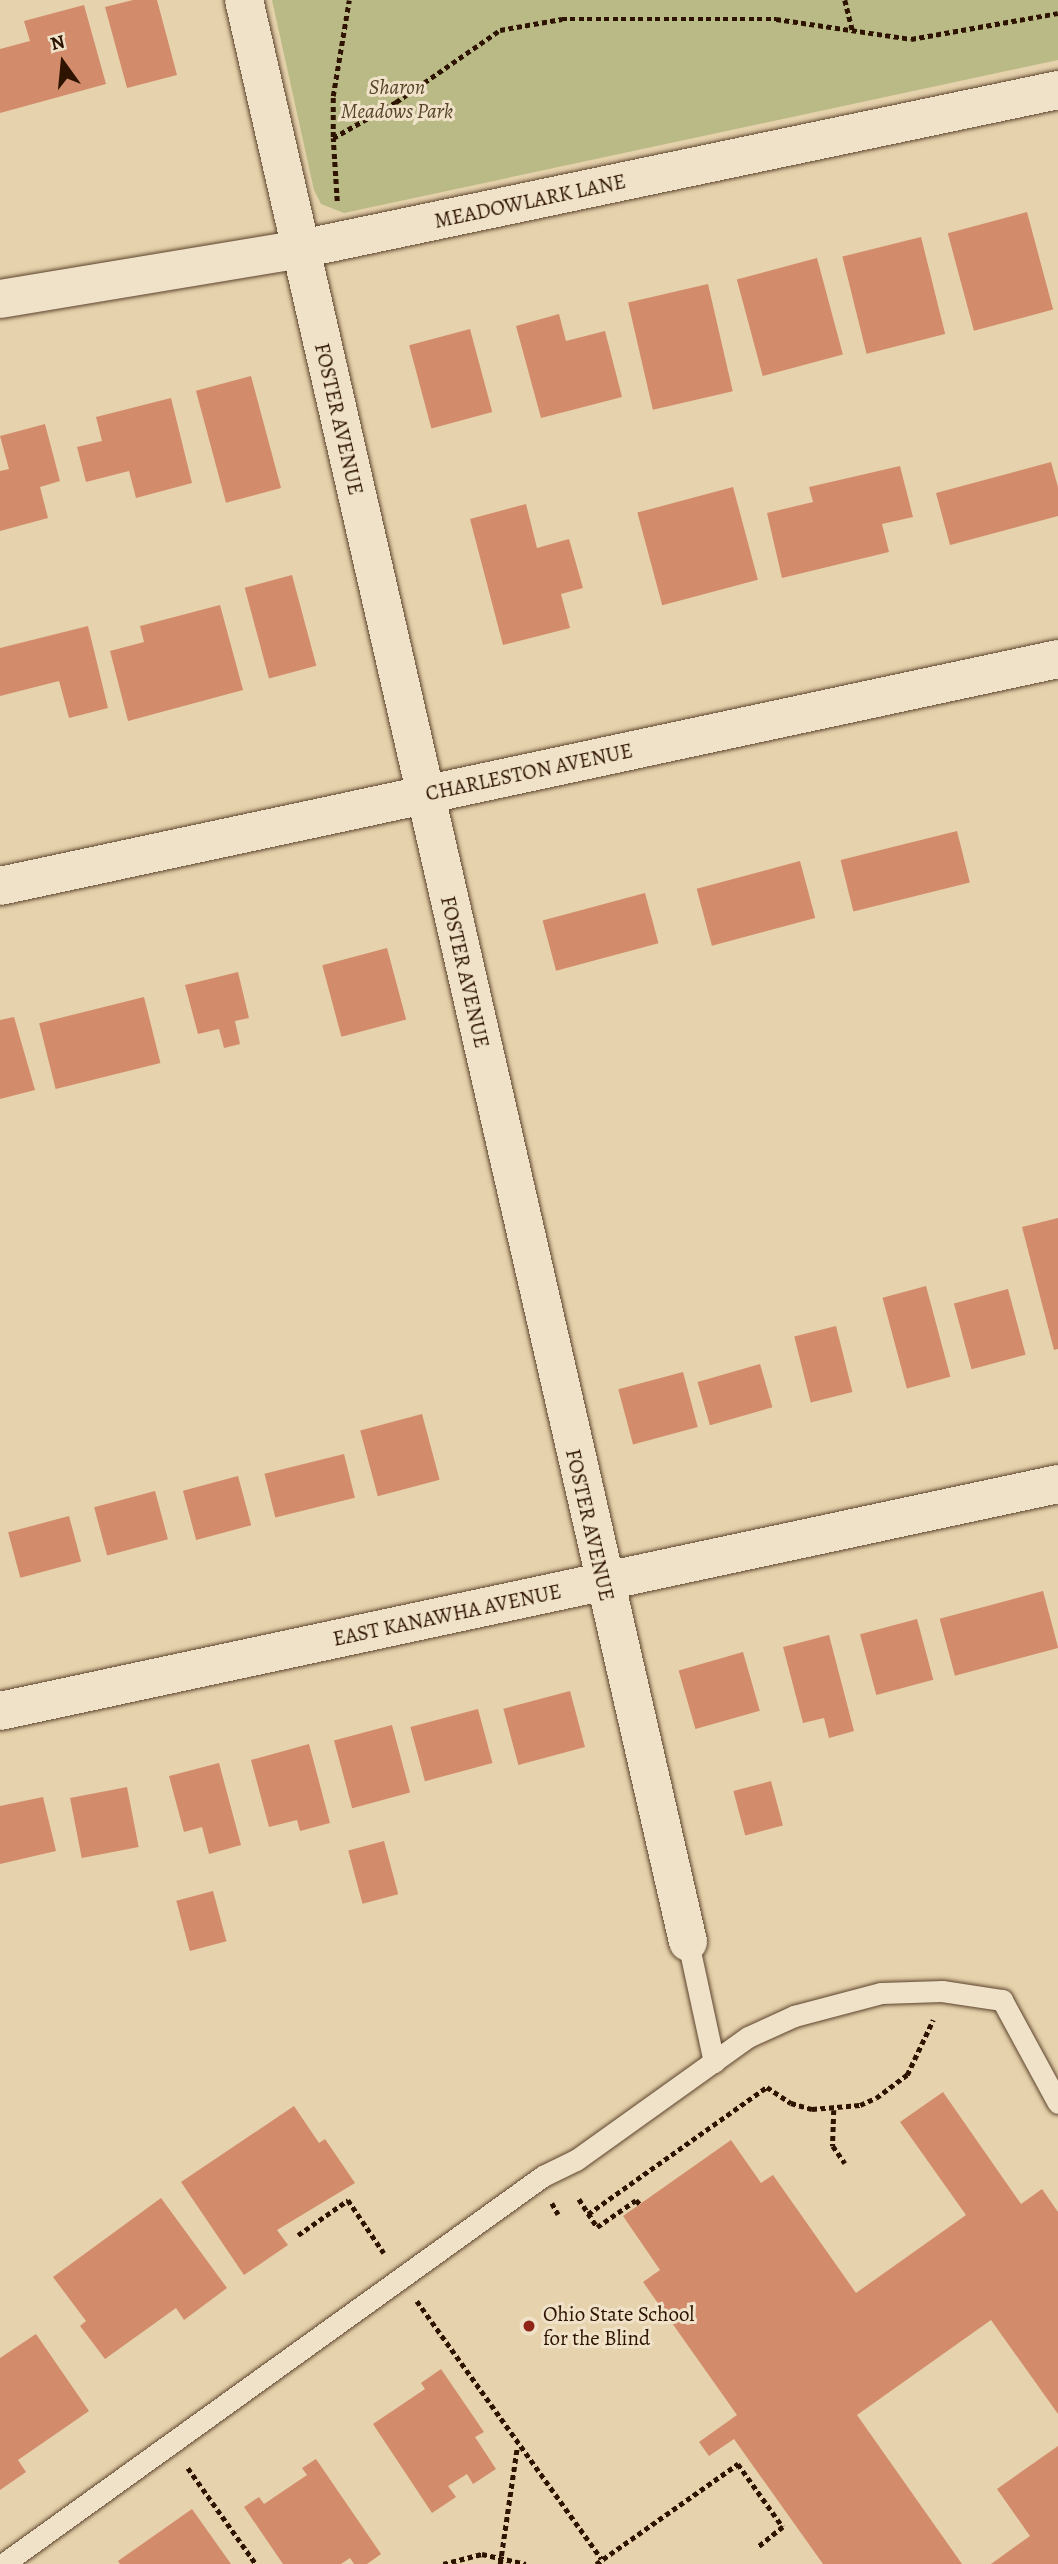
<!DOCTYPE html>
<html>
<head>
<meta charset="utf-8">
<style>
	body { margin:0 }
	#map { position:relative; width:1058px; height:2564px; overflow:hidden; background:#e6d2ac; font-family:Alegreya,serif }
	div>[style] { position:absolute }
	.green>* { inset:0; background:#baba86 }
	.building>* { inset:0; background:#d28c6c; transform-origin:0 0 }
	.path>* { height:4.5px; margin-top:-2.25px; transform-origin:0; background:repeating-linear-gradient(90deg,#2e1301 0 5px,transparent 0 8.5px) }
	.roads { filter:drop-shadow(0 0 2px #5c432c) drop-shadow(0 0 2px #5c432c) }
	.service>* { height:21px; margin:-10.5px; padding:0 10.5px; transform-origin:10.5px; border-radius:10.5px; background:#efe2c9 }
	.minor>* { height:38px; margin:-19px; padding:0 19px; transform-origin:19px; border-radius:19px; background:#efe2c9 }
	.dots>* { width:19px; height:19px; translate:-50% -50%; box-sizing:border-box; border:4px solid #efe2c9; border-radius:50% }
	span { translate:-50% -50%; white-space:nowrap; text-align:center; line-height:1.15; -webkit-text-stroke:6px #efe2c9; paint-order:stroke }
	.park-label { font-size:21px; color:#584529; font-style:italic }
	.street-label { font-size:21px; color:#2e1301 }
	.poi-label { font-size:21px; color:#2e1301 }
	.left { translate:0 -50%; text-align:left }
	.north { position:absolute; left:28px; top:28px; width:70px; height:70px; -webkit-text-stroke:5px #efe2c9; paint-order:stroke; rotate:345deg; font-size:19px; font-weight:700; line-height:28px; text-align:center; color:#2e1301 }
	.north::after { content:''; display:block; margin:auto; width:24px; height:32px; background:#2e1301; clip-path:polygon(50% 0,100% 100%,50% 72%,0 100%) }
</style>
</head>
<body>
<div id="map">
	<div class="green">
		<i style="clip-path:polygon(272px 0,1058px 0,1058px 60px,344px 213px,321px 204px,314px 190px)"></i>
	</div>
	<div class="building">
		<i style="clip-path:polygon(133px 0,157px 0,177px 75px,127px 88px,105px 7px)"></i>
		<i style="clip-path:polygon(84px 5px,106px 84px,0 113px,0 49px,30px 41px,24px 21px)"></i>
		<i style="left:1027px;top:212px;width:101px;height:82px;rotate:75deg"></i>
		<i style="left:921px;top:237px;width:100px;height:81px;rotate:76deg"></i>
		<i style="left:817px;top:258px;width:100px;height:83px;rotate:75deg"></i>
		<i style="left:708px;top:284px;width:110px;height:82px;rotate:77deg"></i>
		<i style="clip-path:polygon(559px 314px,566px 341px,605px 331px,622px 397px,541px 418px,516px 326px)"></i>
		<i style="left:470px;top:329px;width:86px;height:63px;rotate:75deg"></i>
		<i style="left:251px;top:376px;width:116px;height:57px;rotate:75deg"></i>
		<i style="clip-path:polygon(171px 398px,192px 483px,136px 498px,129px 471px,86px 482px,77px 447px,102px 441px,96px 417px)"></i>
		<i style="clip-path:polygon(45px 424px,60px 481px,40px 487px,48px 518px,0 531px,0 471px,9px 469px,0 436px)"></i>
		<i style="clip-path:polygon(1051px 462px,1058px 487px,1058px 516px,950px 545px,936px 493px)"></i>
		<i style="clip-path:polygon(900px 466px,913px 517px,882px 524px,889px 552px,782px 578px,767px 513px,813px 502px,809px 487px)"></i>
		<i style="left:733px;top:487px;width:96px;height:99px;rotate:75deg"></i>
		<i style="clip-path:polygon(526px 504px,537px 548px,569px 539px,583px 588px,561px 594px,570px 628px,503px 645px,470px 519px)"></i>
		<i style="left:292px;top:575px;width:94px;height:49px;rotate:75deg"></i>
		<i style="clip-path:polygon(220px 605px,243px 690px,128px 721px,110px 651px,144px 642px,140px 626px)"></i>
		<i style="clip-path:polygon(88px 626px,108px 708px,69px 718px,59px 681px,0 696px,0 648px)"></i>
		<i style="left:957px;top:831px;width:53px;height:120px;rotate:76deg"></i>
		<i style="left:800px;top:861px;width:59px;height:107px;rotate:75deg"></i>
		<i style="left:645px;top:893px;width:52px;height:106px;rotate:75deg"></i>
		<i style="left:387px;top:948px;width:74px;height:67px;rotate:75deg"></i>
		<i style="clip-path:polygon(238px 972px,249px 1018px,235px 1021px,240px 1044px,224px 1048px,219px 1029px,198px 1034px,185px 985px)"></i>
		<i style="left:144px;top:997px;width:68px;height:108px;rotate:76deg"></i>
		<i style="clip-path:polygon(14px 1017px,35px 1090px,0 1099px,0 1020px)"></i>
		<i style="clip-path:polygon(1058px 1218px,1058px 1349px,1054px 1350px,1022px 1227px)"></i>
		<i style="left:926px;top:1286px;width:94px;height:45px;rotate:75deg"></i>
		<i style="left:1008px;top:1289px;width:68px;height:56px;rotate:75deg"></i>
		<i style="left:836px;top:1326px;width:68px;height:43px;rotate:76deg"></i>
		<i style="left:760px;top:1364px;width:45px;height:65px;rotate:74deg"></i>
		<i style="left:683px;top:1372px;width:57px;height:67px;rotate:75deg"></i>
		<i style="left:422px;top:1414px;width:68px;height:64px;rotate:75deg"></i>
		<i style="left:344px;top:1454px;width:45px;height:82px;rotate:76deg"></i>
		<i style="left:238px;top:1476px;width:51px;height:57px;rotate:75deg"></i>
		<i style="left:155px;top:1491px;width:50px;height:63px;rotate:75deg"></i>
		<i style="left:69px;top:1516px;width:47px;height:63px;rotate:75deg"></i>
		<i style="left:1043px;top:1591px;width:59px;height:107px;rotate:75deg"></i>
		<i style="left:917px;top:1619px;width:63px;height:59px;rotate:75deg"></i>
		<i style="clip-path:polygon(829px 1635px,854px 1731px,829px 1738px,824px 1718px,803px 1723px,783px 1647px)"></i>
		<i style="left:743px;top:1652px;width:61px;height:67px;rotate:74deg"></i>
		<i style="left:570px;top:1691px;width:58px;height:69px;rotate:75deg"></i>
		<i style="left:478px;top:1709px;width:56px;height:70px;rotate:75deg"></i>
		<i style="left:392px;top:1725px;width:70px;height:60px;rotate:75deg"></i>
		<i style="clip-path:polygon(309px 1744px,330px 1823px,300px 1831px,297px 1820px,269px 1827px,251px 1760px)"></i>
		<i style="clip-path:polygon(219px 1763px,241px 1845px,209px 1854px,202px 1827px,184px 1832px,169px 1776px)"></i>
		<i style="left:771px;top:1781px;width:46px;height:39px;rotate:75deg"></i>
		<i style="left:127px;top:1787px;width:61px;height:58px;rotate:79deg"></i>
		<i style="clip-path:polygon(43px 1797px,56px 1851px,0 1864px,0 1806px)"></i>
		<i style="left:384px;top:1841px;width:55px;height:37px;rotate:75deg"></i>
		<i style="left:213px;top:1891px;width:52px;height:38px;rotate:75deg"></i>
		<i style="clip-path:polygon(943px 2092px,1021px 2204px,1042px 2189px,1058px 2212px,1058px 2414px,991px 2320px,857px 2415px,962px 2564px,823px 2564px,734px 2439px,709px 2456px,699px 2442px,737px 2415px,643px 2282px,660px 2270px,623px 2216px,731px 2140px,761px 2183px,773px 2175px,856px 2293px,966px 2215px,900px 2122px)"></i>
		<i style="clip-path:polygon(294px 2106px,319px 2143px,325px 2139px,355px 2183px,277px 2230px,288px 2245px,244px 2275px,181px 2182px)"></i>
		<i style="clip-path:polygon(161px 2198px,227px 2288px,184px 2320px,176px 2308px,105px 2359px,80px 2326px,86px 2321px,53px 2277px)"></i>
		<i style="clip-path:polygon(36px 2334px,89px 2411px,18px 2460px,26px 2472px,0 2490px,0 2358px)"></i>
		<i style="clip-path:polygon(441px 2369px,484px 2432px,475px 2437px,496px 2469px,473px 2484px,467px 2474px,448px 2486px,456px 2497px,432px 2513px,373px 2424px,425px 2389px,421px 2383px)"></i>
		<i style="clip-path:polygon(1058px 2446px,1058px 2564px,991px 2564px,1030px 2536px,997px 2489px)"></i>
		<i style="clip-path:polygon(316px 2459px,381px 2554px,367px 2564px,354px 2564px,350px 2558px,341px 2564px,283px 2564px,244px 2507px,259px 2497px,264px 2504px,307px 2475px,302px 2468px)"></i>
		<i style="clip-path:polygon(192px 2509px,231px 2564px,120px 2564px,118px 2561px)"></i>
	</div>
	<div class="path">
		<i style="left:845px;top:0;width:33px;rotate:76deg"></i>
		<i style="left:333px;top:137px;width:41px;rotate:-90deg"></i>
		<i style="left:333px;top:96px;width:97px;rotate:-80.5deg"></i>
		<i style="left:337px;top:201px;width:63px;rotate:-93.6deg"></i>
		<i style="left:333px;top:138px;width:73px;rotate:-29.7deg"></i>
		<i style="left:396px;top:102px;width:126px;rotate:-34.7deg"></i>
		<i style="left:500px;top:30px;width:63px;rotate:-10.1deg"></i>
		<i style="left:562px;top:19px;width:214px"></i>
		<i style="left:776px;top:19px;width:136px;rotate:8.4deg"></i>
		<i style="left:911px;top:39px;width:149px;rotate:-10deg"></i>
		<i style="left:834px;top:2110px;width:36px;rotate:92deg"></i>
		<i style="left:833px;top:2146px;width:21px;rotate:55deg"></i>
		<i style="left:579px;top:2199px;width:33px;rotate:57deg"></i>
		<i style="left:597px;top:2227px;width:47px;rotate:-34.7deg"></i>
		<i style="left:636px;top:2200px;width:6px;rotate:45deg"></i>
		<i style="left:552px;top:2203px;width:13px;rotate:61deg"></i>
		<i style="left:588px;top:2214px;width:219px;rotate:-35.4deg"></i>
		<i style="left:767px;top:2087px;width:29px;rotate:34deg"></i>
		<i style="left:791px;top:2103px;width:22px;rotate:16deg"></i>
		<i style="left:812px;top:2109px;width:48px;rotate:-4.8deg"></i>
		<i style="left:860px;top:2105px;width:17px;rotate:-24deg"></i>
		<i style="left:876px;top:2098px;width:39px;rotate:-37deg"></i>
		<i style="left:907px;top:2075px;width:61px;rotate:-64.7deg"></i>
		<i style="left:298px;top:2235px;width:61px;rotate:-35deg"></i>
		<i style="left:348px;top:2200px;width:64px;rotate:55.8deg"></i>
		<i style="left:417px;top:2301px;width:317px;rotate:54.4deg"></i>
		<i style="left:188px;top:2468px;width:118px;rotate:54.7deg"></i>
		<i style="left:443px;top:2564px;width:40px;rotate:-14.4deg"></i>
		<i style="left:482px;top:2554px;width:45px;rotate:12.8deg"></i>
		<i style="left:500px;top:2564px;width:118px;rotate:-81.7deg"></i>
		<i style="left:596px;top:2564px;width:174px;rotate:-35.2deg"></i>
		<i style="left:738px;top:2464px;width:77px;rotate:54.5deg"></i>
		<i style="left:783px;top:2527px;width:32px;rotate:141deg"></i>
	</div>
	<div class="roads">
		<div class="service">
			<i style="left:688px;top:1942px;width:123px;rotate:77.8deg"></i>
			<i style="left:3px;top:2564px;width:665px;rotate:-35.7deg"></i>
			<i style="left:543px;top:2176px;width:37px;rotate:-26deg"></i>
			<i style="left:576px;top:2160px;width:211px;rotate:-35.6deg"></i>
			<i style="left:748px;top:2037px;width:51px;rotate:-24.5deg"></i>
			<i style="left:794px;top:2016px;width:90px;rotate:-14.8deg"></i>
			<i style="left:881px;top:1993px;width:61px;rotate:-1.9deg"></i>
			<i style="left:942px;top:1991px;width:61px;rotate:8.5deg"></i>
			<i style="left:1002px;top:2000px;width:117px;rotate:61.5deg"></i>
		</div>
		<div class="minor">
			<i style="left:244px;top:0;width:1992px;rotate:77.12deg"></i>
			<i style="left:0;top:299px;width:305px;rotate:-9.4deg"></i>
			<i style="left:301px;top:249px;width:774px;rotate:-11.86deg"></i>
			<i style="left:0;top:886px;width:1082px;rotate:-12.11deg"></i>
			<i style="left:0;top:1711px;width:1082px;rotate:-12.11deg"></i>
		</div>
	</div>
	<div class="dots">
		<i style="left:529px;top:2326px;background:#8f2418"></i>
	</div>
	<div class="park-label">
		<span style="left:397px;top:99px">Sharon<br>Meadows Park</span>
	</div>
	<div class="street-label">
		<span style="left:530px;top:201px;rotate:-12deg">MEADOWLARK LANE</span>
		<span style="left:339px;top:419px;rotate:77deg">FOSTER AVENUE</span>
		<span style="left:529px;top:772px;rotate:-12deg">CHARLESTON AVENUE</span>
		<span style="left:465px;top:972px;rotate:77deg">FOSTER AVENUE</span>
		<span style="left:590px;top:1525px;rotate:77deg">FOSTER AVENUE</span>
		<span style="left:447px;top:1615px;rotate:-12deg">EAST KANAWHA AVENUE</span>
	</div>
	<div class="poi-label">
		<span class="left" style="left:543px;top:2326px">Ohio State School<br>for the Blind</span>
	</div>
	<div class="north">N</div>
</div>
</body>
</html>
